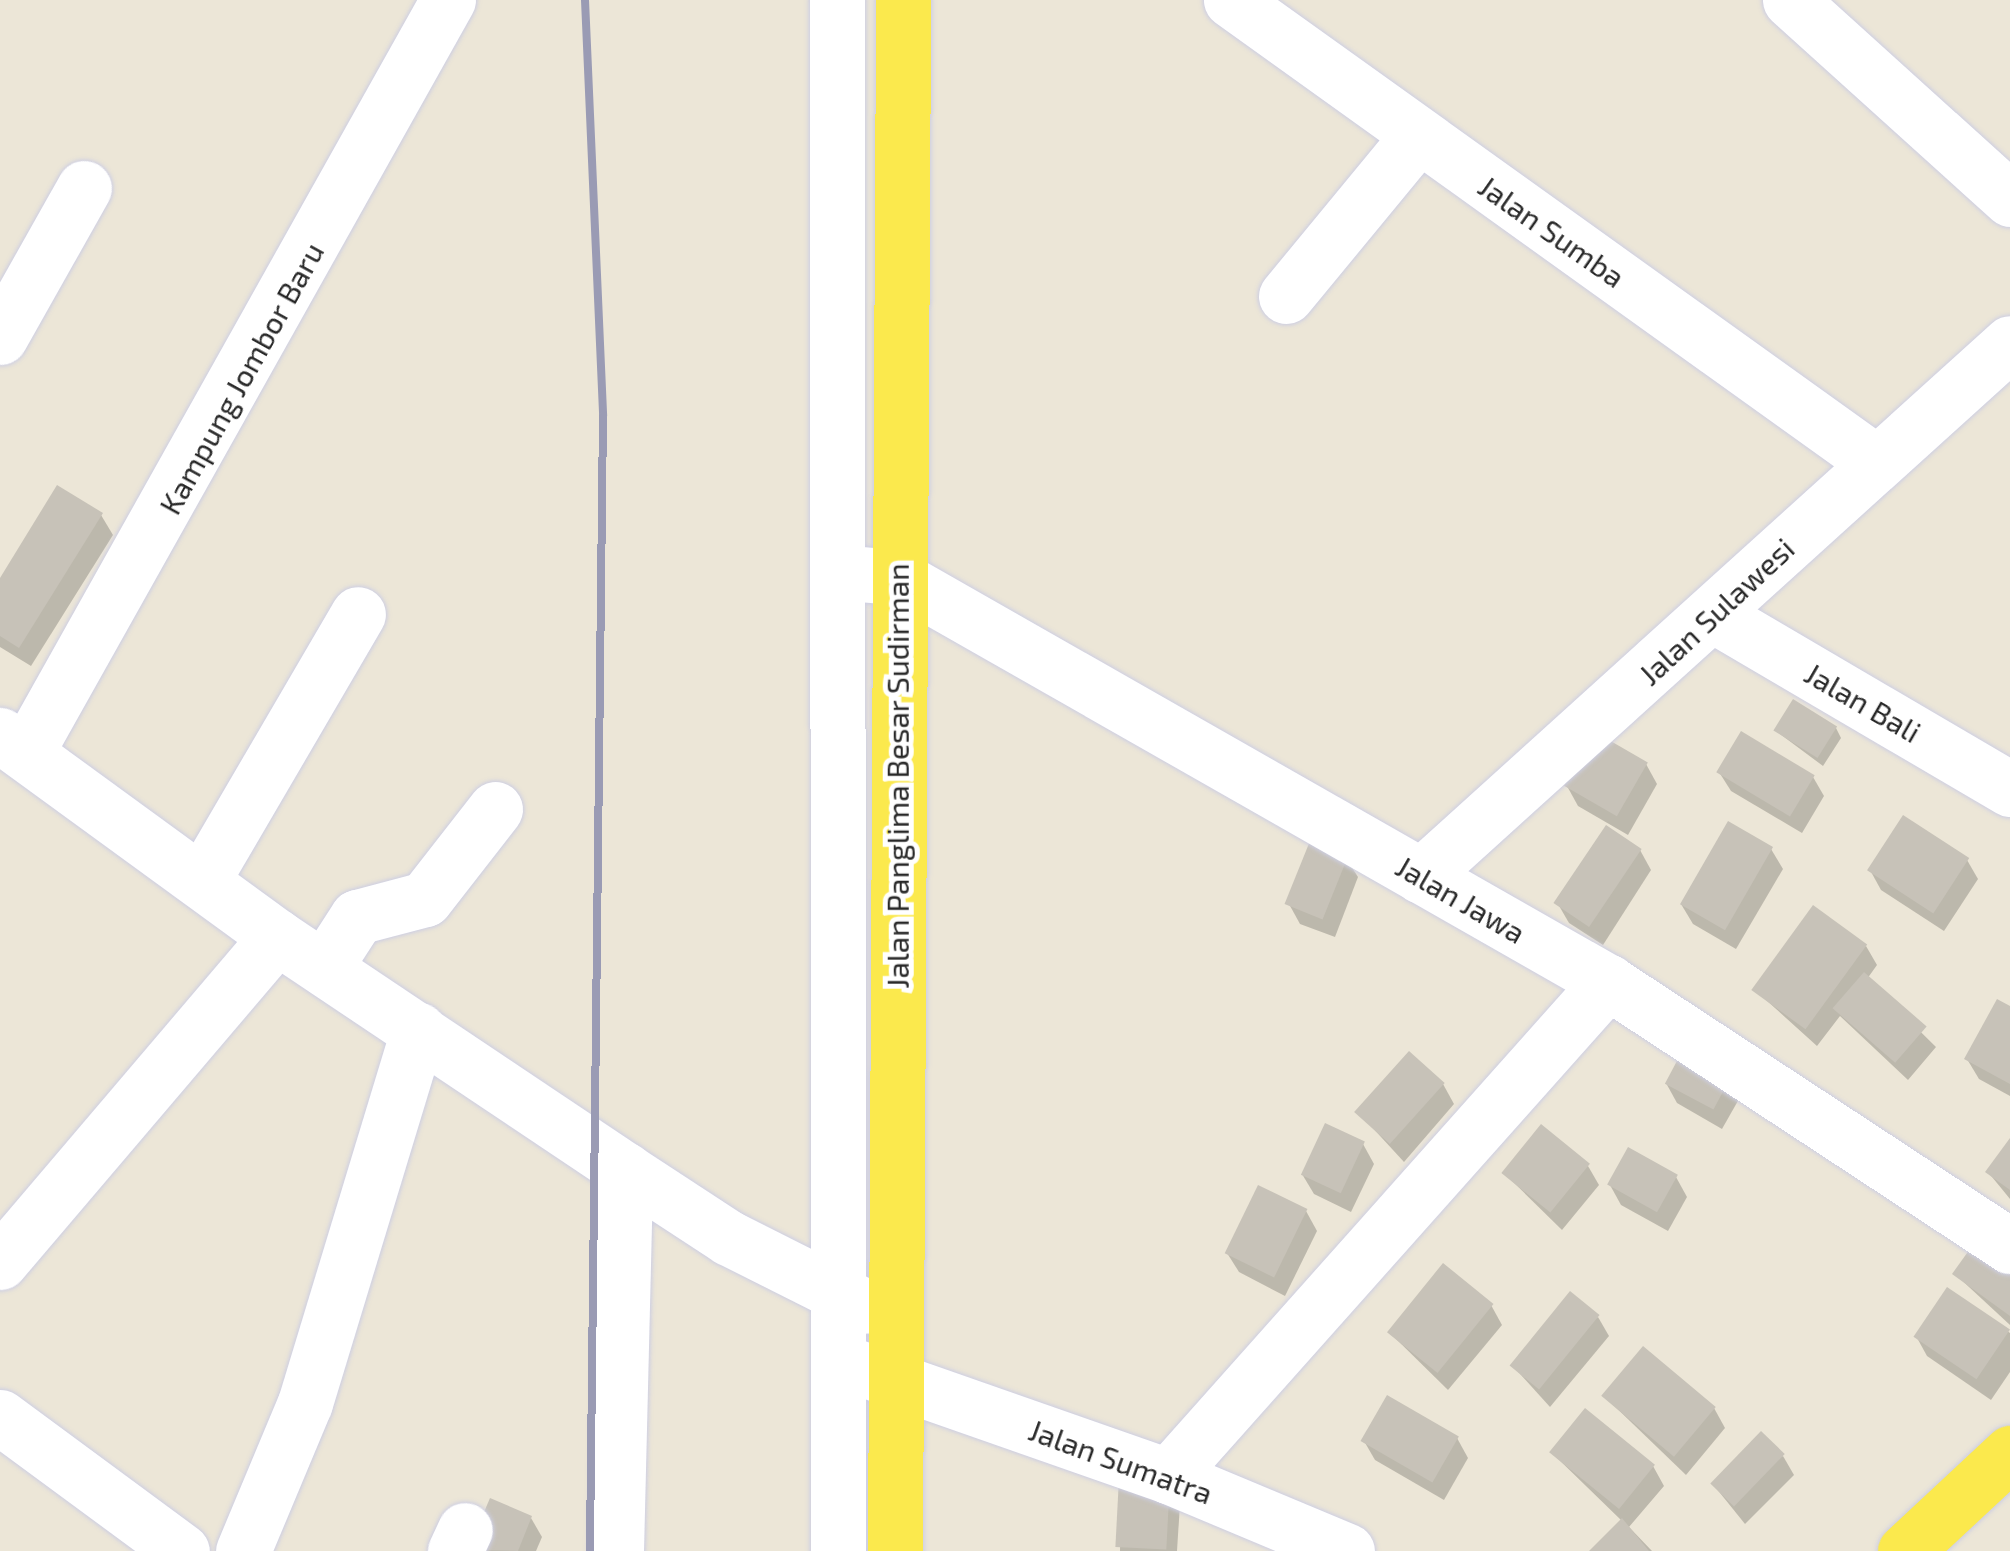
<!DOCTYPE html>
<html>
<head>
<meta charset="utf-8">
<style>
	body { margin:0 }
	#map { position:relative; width:2010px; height:1551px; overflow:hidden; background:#ece6d7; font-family:"Exo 2",sans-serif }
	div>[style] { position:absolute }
	.shadow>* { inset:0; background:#0003 }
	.building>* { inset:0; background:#c7c2b8; transform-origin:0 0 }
	.roads { filter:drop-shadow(0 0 2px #cdcee2) drop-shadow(0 0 2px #cdcee2) }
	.minor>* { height:55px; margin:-27.5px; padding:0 27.5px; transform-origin:27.5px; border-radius:27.5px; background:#fff }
	.major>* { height:55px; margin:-27.5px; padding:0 27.5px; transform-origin:27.5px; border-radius:27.5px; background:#fbe94d }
	.rail>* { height:8px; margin:-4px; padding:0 4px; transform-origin:4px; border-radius:4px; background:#9a9bb4 }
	span { translate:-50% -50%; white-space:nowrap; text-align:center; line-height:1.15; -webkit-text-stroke:10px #fff; paint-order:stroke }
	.street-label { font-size:30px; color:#282828 }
</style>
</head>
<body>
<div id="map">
	<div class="shadow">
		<i style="clip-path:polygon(101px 515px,113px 535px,31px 666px,0 647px,0 583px)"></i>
		<i style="clip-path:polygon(1836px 728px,1841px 738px,1823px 766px,1776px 731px)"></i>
		<i style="clip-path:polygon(1646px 764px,1657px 784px,1628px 835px,1578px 806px,1567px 786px)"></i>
		<i style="clip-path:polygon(1719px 772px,1813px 777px,1824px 796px,1802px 833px,1731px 791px)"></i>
		<i style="clip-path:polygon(1771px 849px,1783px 869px,1736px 949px,1693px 924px,1681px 904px)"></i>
		<i style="clip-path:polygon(1640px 850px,1651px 870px,1603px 945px,1569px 923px,1558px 904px)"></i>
		<i style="clip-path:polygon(1346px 858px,1358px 877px,1335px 937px,1300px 924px,1289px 904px)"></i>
		<i style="clip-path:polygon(1967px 860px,1978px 879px,1944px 931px,1881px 890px,1870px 870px)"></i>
		<i style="clip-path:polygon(1866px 946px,1877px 965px,1867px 979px,1936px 1047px,1908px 1080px,1840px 1016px,1817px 1046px,1755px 990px)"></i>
		<i style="clip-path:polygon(2010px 1009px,2010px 1096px,1979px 1079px,1967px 1059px)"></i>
		<i style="clip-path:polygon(1666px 1083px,1743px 1092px,1722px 1129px,1677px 1103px)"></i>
		<i style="clip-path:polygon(1443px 1084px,1454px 1104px,1404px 1162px,1359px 1113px)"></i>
		<i style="clip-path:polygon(2010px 1142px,2010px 1199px,1988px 1172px)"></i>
		<i style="clip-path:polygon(1363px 1144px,1374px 1164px,1351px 1212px,1314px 1194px,1302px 1174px)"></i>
		<i style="clip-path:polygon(1588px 1166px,1599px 1185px,1562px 1230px,1504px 1173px)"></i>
		<i style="clip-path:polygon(1676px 1177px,1687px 1197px,1668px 1231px,1621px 1205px,1610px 1185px)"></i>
		<i style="clip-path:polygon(1306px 1211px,1317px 1231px,1285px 1296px,1239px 1272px,1227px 1253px)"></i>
		<i style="clip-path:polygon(2010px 1259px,2010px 1325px,1955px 1274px)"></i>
		<i style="clip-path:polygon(1947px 1290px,2010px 1333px,2010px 1372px,1991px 1400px,1927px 1356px,1916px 1336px)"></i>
		<i style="clip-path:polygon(1491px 1305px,1502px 1325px,1448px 1390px,1389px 1332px)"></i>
		<i style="clip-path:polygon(1598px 1317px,1609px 1336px,1550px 1407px,1512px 1365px)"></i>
		<i style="clip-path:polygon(1604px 1396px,1714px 1408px,1725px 1428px,1686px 1475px)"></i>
		<i style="clip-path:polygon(1457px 1438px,1468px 1458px,1444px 1500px,1375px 1460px,1364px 1441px)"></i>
		<i style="clip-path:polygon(1551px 1452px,1653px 1466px,1664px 1486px,1629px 1527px,1652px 1551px,1592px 1551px,1622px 1521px)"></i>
		<i style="clip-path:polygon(1783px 1456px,1794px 1475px,1745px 1524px,1712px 1483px)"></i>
		<i style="clip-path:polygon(1121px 1481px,1180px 1504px,1177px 1551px,1120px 1551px)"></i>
		<i style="clip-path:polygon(531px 1518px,542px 1537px,536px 1551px,471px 1551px)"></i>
	</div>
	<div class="building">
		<i style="clip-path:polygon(57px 485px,103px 513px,19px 648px,0 636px,0 578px)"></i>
		<i style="left:1793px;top:699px;width:52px;height:37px;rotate:32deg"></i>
		<i style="left:1741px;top:731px;width:86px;height:48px;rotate:31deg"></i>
		<i style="left:1595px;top:732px;width:61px;height:62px;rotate:30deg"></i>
		<i style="left:1903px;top:815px;width:79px;height:66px;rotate:33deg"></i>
		<i style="left:1728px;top:821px;width:52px;height:96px;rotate:30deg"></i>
		<i style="left:1606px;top:825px;width:43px;height:94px;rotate:34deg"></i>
		<i style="left:1310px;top:841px;width:41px;height:68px;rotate:22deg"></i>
		<i style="left:1813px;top:905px;width:67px;height:105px;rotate:36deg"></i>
		<i style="left:1864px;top:972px;width:83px;height:48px;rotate:41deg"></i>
		<i style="clip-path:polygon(1997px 999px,2010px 1006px,2010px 1084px,1964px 1059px)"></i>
		<i style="left:1686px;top:1044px;width:55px;height:45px;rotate:28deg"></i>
		<i style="left:1409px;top:1051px;width:48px;height:82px;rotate:42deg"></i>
		<i style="left:1325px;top:1123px;width:44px;height:57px;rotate:25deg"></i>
		<i style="left:1541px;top:1124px;width:63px;height:63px;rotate:39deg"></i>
		<i style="clip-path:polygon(2010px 1138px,2010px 1190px,1985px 1172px)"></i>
		<i style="left:1628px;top:1147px;width:57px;height:43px;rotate:29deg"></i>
		<i style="left:1258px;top:1185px;width:55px;height:76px;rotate:26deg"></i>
		<i style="clip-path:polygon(1980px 1235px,2010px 1256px,2010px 1316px,1952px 1274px)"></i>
		<i style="left:1443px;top:1263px;width:65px;height:89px;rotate:39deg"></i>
		<i style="left:1947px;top:1287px;width:76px;height:60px;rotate:34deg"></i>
		<i style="left:1570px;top:1291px;width:38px;height:96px;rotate:39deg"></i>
		<i style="left:1643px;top:1346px;width:95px;height:65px;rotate:40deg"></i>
		<i style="left:1387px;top:1395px;width:83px;height:53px;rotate:30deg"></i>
		<i style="left:1585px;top:1408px;width:90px;height:57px;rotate:39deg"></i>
		<i style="left:1761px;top:1431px;width:33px;height:73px;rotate:44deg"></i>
		<i style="left:1119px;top:1478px;width:51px;height:69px;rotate:3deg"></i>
		<i style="clip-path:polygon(490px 1498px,532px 1516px,518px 1551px,468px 1550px)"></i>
		<i style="clip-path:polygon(1622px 1518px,1649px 1551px,1589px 1551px)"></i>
	</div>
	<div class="roads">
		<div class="minor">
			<i style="left:837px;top:0;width:1551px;rotate:89.96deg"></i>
			<i style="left:1231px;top:0;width:791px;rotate:35.64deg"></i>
			<i style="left:1790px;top:0;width:297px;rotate:42.1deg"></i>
			<i style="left:1286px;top:296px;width:207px;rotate:-50.5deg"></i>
			<i style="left:0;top:337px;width:171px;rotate:-60.6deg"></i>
			<i style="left:860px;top:574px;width:37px;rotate:5deg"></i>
			<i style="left:897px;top:577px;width:818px;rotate:29.67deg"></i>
			<i style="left:1608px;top:982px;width:481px;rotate:33.3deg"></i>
			<i style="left:1715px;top:616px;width:342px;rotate:30.4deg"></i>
			<i style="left:0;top:735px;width:343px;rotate:36.1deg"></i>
			<i style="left:277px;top:937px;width:419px;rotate:33.8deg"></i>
			<i style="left:625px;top:1170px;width:124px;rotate:33.2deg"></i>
			<i style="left:729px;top:1238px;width:151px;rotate:26.7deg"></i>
			<i style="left:27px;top:751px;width:861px;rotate:-60.73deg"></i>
			<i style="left:1421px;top:876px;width:794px;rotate:-42.14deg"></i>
			<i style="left:202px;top:881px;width:309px;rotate:-59.7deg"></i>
			<i style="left:324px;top:968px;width:61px;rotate:-57.1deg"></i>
			<i style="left:357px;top:917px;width:70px;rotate:-14.8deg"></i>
			<i style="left:425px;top:899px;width:114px;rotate:-52.1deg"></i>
			<i style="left:0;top:1262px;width:427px;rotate:-49.6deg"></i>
			<i style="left:854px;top:1366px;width:333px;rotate:19.3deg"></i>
			<i style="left:1168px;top:1476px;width:194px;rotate:22.7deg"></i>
			<i style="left:0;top:1417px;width:226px;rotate:36.4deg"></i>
			<i style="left:1168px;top:1476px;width:662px;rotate:-48.31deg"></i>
			<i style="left:243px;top:1551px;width:160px;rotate:-67.3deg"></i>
			<i style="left:305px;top:1403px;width:390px;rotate:-73.1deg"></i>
			<i style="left:455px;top:1551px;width:23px;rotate:-65deg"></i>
			<i style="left:616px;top:1551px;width:381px;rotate:-88.6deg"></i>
		</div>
		<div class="major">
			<i style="left:895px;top:1551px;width:1551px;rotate:-89.7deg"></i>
			<i style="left:1905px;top:1551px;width:144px;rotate:-43deg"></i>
		</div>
	</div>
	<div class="rail">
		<i style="left:585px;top:0;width:416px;rotate:87.5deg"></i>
		<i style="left:603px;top:416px;width:1135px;rotate:90.66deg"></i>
	</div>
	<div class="street-label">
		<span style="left:1552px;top:231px;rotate:35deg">Jalan Sumba</span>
		<span style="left:241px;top:378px;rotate:-61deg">Kampung Jombor Baru</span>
		<span style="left:1716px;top:611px;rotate:-43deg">Jalan Sulawesi</span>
		<span style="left:1863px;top:702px;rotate:30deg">Jalan Bali</span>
		<span style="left:897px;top:776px;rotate:-90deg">Jalan Panglima Besar Sudirman</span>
		<span style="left:1461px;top:899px;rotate:30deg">Jalan Jawa</span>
		<span style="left:1121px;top:1461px;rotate:20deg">Jalan Sumatra</span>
	</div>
</div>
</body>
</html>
